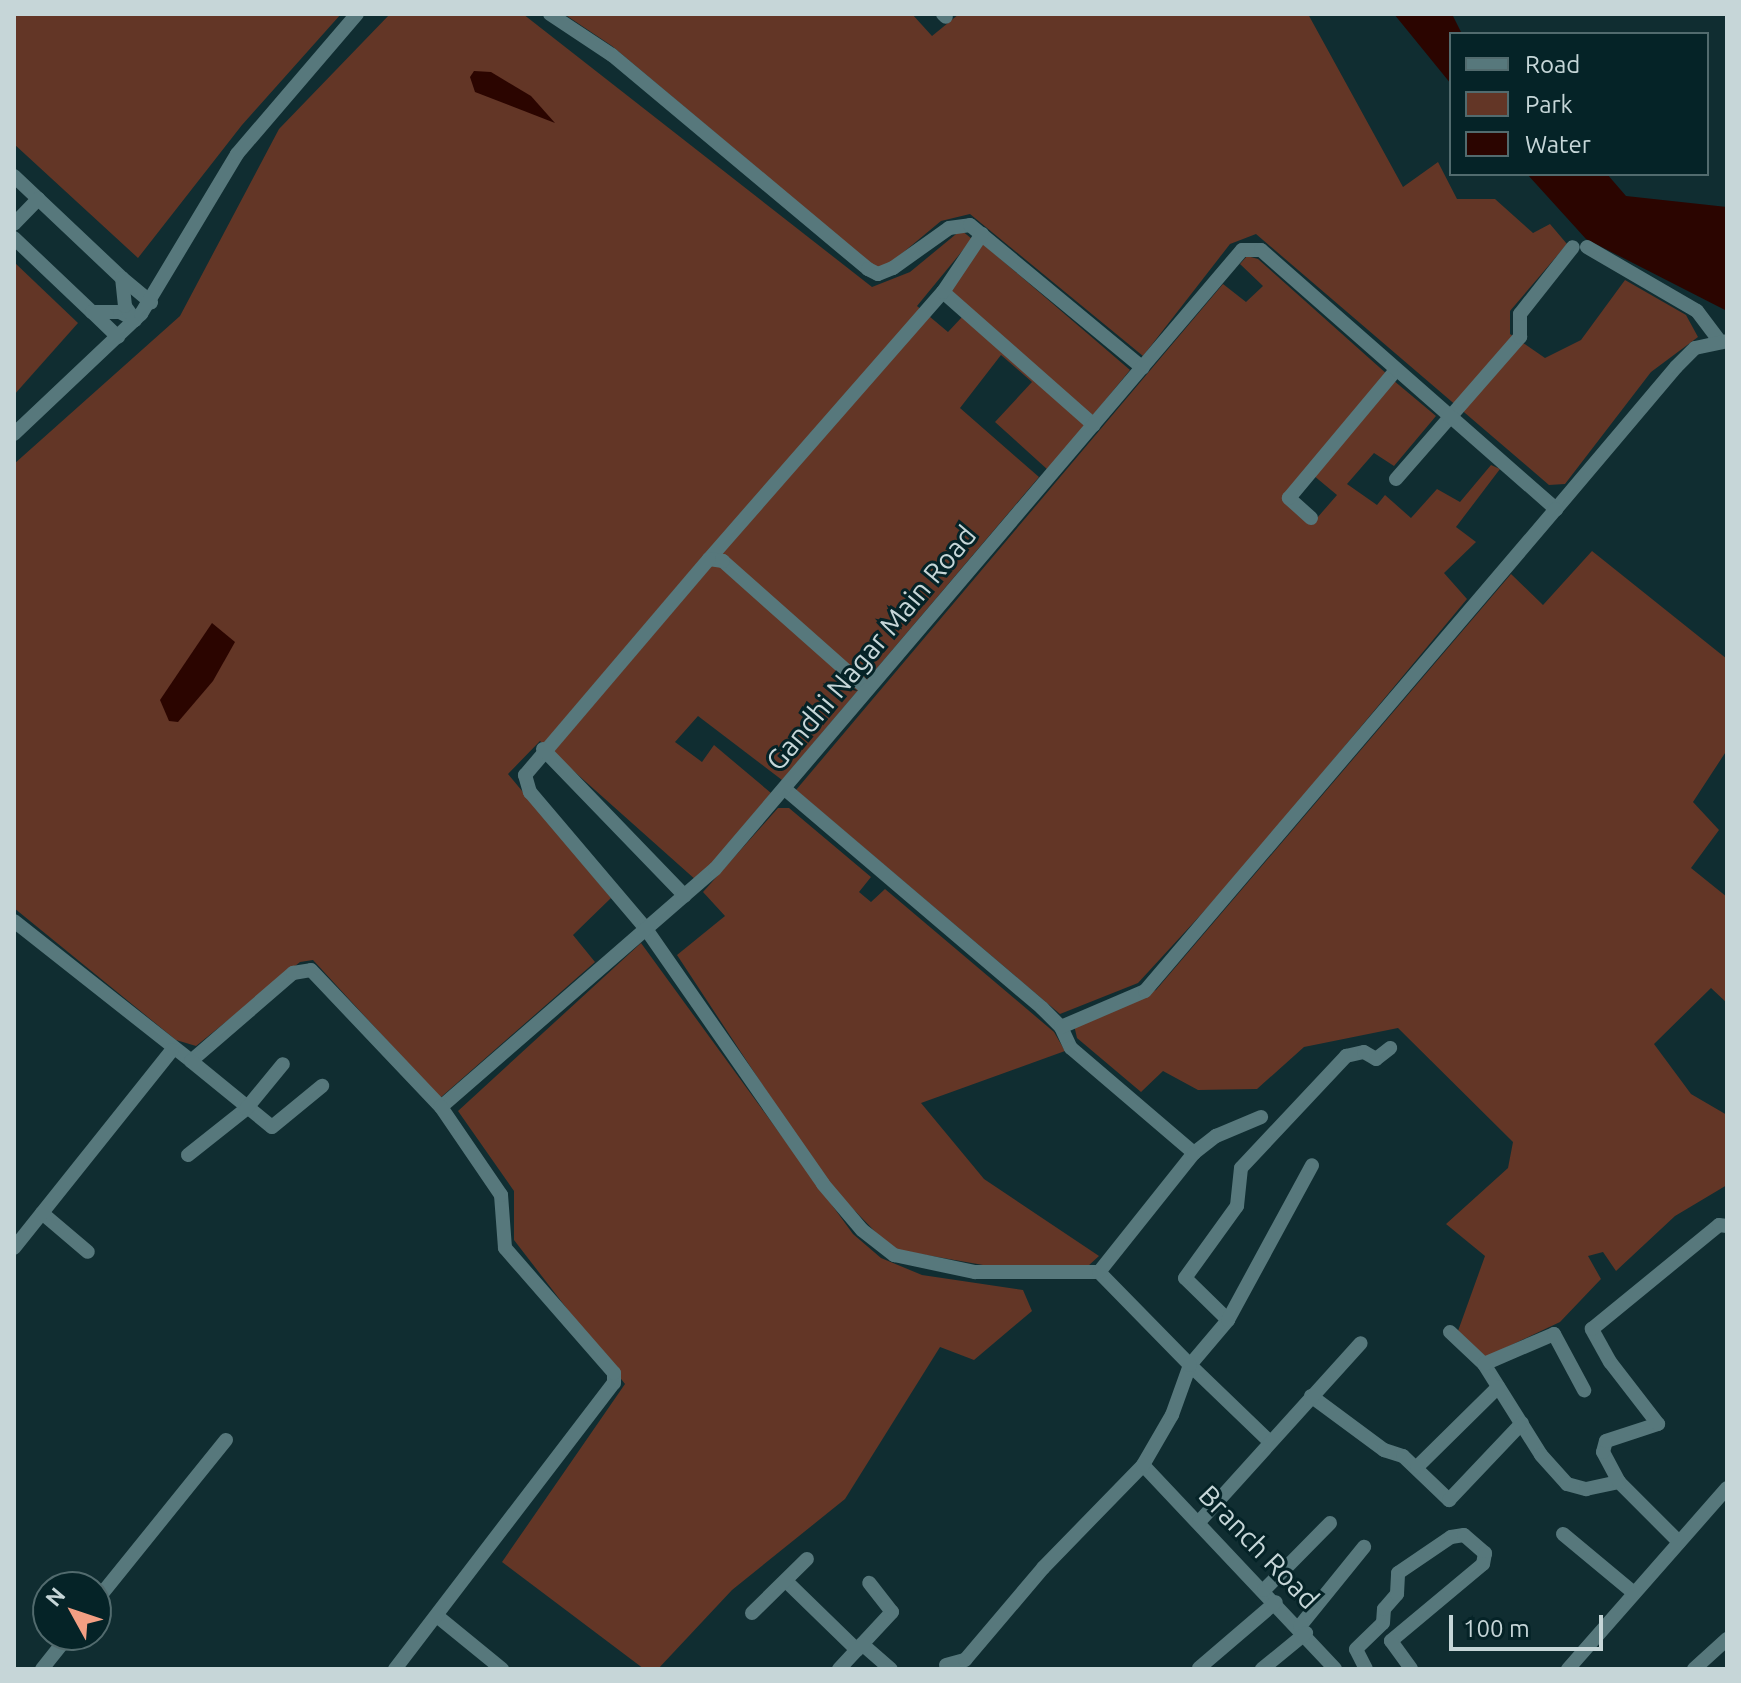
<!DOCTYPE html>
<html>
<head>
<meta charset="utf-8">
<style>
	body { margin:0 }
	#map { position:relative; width:1741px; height:1683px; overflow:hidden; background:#102d31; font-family:Ubuntu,sans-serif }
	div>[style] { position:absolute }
	.green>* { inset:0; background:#633626 }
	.water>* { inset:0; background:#2b0500 }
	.minor>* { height:14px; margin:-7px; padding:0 7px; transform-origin:7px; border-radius:7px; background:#57787c }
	span { translate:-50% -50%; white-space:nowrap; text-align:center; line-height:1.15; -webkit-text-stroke:6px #052327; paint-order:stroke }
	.street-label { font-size:28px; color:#c6d6d8 }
	.frame { position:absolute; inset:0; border:16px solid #c6d6d8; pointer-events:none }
	.legend { position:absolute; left:1449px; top:32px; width:260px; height:144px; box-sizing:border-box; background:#052327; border:2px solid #526b6e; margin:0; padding:10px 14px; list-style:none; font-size:24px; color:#c6d6d8 }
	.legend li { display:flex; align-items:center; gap:16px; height:40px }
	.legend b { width:40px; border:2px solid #526b6e }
	.north { position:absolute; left:32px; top:1571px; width:80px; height:80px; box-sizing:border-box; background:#052327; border:2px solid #526b6e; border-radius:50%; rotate:310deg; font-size:22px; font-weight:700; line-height:32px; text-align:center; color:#c6d6d8 }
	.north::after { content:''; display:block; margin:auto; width:28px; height:36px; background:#f39f83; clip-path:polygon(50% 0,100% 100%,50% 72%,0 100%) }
	.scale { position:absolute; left:1449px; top:1615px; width:154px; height:36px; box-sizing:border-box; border:4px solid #c6d6d8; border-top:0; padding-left:10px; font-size:24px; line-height:28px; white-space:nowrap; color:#c6d6d8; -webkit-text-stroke:6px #052327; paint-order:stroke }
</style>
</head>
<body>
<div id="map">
	<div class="green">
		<i style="clip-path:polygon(14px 14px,341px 14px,242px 125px,138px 258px,14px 144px)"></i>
		<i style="clip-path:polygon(390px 14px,523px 14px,872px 287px,910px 272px,961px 230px,972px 239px,917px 306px,948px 332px,962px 317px,944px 301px,983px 244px,1130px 370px,1048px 470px,995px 422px,1032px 382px,1001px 355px,960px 408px,1039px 477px,782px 780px,698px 716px,675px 742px,702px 762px,714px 745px,771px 793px,697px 881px,540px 741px,508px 774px,611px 898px,573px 935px,595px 962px,440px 1098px,313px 960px,300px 962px,196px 1046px,176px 1040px,14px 908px,14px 464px,180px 316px,279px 129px)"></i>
		<i style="clip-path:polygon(564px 14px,912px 14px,932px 36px,959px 14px,1308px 14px,1403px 187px,1438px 162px,1457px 199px,1495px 199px,1533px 233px,1550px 224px,1567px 244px,1510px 311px,1510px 334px,1545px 358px,1581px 340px,1625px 280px,1686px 315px,1698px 337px,1651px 372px,1565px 484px,1549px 485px,1256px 234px,1230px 244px,1143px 356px,970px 214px,941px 221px,888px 265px,876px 268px,612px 46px)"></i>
		<i style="clip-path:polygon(1247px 256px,1258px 259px,1388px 375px,1290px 492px,1317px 518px,1337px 495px,1313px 475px,1393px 380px,1436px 416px,1394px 466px,1374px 453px,1347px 484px,1377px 505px,1385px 495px,1411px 518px,1437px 489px,1460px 502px,1491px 465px,1500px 469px,1456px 527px,1476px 542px,1444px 573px,1467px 599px,1240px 872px,1138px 983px,1060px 1014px,796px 790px,1223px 284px,1246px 302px,1263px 286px,1240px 264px)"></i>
		<i style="clip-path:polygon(14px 262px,78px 323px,14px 395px)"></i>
		<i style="clip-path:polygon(1592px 551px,1727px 659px,1727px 750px,1693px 802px,1719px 830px,1691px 868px,1727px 897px,1727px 1003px,1711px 988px,1654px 1044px,1691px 1094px,1727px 1115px,1727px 1185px,1675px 1216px,1616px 1271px,1603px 1252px,1588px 1256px,1601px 1279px,1560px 1322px,1486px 1357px,1458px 1331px,1485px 1256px,1446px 1224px,1508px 1168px,1513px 1142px,1398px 1028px,1304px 1047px,1257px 1089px,1198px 1090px,1163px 1071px,1141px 1092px,1077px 1038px,1074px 1025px,1156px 990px,1511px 574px,1543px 605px)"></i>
		<i style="clip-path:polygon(778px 808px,789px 808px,871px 877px,859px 892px,871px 902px,885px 889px,1054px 1032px,1065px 1051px,921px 1103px,984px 1179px,1099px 1256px,1088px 1266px,983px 1265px,892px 1249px,825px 1180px,677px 955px,725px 916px,703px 892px)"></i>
		<i style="clip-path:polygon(641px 943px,853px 1234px,881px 1258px,922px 1275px,1023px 1290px,1032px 1311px,974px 1360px,940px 1347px,845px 1499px,732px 1590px,658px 1669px,644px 1669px,502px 1562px,625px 1384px,514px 1240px,514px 1191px,458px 1111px)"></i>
	</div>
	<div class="water">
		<i style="clip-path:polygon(1394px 14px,1452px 14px,1462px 34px,1451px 34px,1451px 84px)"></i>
		<i style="clip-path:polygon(474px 71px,491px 72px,531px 96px,555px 123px,475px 92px,470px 77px)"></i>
		<i style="clip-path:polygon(1527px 174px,1607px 174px,1626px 196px,1727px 207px,1727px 311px,1586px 239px)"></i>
		<i style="clip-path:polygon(212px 623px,235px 642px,213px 681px,178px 722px,169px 721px,160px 700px)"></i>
	</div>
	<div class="minor">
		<i style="left:550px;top:14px;width:74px;rotate:33.5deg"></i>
		<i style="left:612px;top:55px;width:334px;rotate:39.9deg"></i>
		<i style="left:868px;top:269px;width:11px;rotate:27deg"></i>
		<i style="left:878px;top:274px;width:16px;rotate:-22deg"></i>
		<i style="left:893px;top:268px;width:69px;rotate:-35.5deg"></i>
		<i style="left:949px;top:228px;width:21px;rotate:-8deg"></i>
		<i style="left:970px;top:225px;width:224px;rotate:39.6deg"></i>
		<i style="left:943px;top:14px;width:4px;rotate:45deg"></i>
		<i style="left:14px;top:176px;width:149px;rotate:43.4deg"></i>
		<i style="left:14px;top:224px;width:35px;rotate:-46deg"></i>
		<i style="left:14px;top:238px;width:108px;rotate:43.5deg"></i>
		<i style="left:1587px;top:247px;width:127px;rotate:30.2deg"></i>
		<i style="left:1697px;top:311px;width:36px;rotate:53deg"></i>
		<i style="left:943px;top:292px;width:201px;rotate:41.4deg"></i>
		<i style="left:118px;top:337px;width:36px;rotate:-136deg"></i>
		<i style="left:92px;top:312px;width:28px"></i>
		<i style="left:120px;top:312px;width:17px;rotate:28deg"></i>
		<i style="left:135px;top:320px;width:17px;rotate:-126deg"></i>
		<i style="left:125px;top:306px;width:28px;rotate:-96deg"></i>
		<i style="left:122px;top:278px;width:38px;rotate:40deg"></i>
		<i style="left:14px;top:434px;width:175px;rotate:-43.4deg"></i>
		<i style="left:141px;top:314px;width:187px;rotate:-59deg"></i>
		<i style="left:237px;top:154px;width:184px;rotate:-49.4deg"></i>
		<i style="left:1396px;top:479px;width:189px;rotate:-48.9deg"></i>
		<i style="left:1520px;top:337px;width:23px;rotate:-90deg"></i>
		<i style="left:1520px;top:314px;width:85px;rotate:-51.7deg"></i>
		<i style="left:1311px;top:518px;width:30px;rotate:-138deg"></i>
		<i style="left:1289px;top:498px;width:167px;rotate:-50.1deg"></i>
		<i style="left:709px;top:559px;width:355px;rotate:-48.8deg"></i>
		<i style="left:943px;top:292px;width:70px;rotate:-56.1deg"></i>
		<i style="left:867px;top:689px;width:193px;rotate:-138.4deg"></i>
		<i style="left:723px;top:561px;width:14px;rotate:-172deg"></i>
		<i style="left:709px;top:559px;width:284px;rotate:130.4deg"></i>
		<i style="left:525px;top:775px;width:18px;rotate:74deg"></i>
		<i style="left:530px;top:792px;width:180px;rotate:49.7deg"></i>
		<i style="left:646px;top:929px;width:310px;rotate:55.2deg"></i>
		<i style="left:823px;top:1184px;width:60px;rotate:49.7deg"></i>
		<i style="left:862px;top:1230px;width:41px;rotate:38deg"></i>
		<i style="left:894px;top:1255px;width:83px;rotate:11.9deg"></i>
		<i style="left:975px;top:1272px;width:124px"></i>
		<i style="left:543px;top:749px;width:204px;rotate:46deg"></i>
		<i style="left:786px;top:790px;width:336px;rotate:40.4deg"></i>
		<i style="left:1042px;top:1008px;width:27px;rotate:45deg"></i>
		<i style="left:1061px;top:1027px;width:23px;rotate:65deg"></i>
		<i style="left:1071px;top:1048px;width:162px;rotate:40.5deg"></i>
		<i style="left:14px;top:921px;width:226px;rotate:38.3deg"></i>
		<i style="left:191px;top:1061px;width:135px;rotate:-40.8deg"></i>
		<i style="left:293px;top:973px;width:18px;rotate:-9deg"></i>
		<i style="left:311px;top:970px;width:189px;rotate:46.5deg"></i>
		<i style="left:441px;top:1107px;width:363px;rotate:-41deg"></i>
		<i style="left:715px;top:869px;width:813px;rotate:-49.59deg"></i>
		<i style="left:1242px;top:250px;width:19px"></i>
		<i style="left:1261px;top:250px;width:393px;rotate:41.3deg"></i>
		<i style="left:1556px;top:509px;width:186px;rotate:-49.8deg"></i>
		<i style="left:1676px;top:367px;width:27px;rotate:-45deg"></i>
		<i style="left:1695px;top:348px;width:33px;rotate:-12deg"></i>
		<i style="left:1061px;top:1027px;width:91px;rotate:-23.2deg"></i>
		<i style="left:1145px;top:991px;width:633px;rotate:-49.55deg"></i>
		<i style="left:191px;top:1061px;width:104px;rotate:39.2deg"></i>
		<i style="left:272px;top:1127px;width:65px;rotate:-39.4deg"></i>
		<i style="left:188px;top:1155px;width:74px;rotate:-38.4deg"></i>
		<i style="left:246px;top:1109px;width:58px;rotate:-50.6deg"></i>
		<i style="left:42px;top:1213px;width:60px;rotate:40.3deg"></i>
		<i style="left:14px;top:1248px;width:253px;rotate:-51.4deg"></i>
		<i style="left:1228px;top:1320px;width:60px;rotate:-135.7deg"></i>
		<i style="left:1185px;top:1278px;width:89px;rotate:-54.2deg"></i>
		<i style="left:1237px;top:1206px;width:38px;rotate:-84deg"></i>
		<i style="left:1241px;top:1168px;width:154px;rotate:-46.8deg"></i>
		<i style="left:1346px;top:1056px;width:18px;rotate:-13deg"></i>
		<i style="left:1364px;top:1052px;width:14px;rotate:30deg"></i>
		<i style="left:1376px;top:1059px;width:18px;rotate:-38deg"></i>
		<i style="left:1450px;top:1332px;width:47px;rotate:43.3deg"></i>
		<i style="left:1484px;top:1364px;width:107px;rotate:57.9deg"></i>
		<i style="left:1541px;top:1455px;width:39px;rotate:48deg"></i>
		<i style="left:1567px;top:1484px;width:20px;rotate:15deg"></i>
		<i style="left:1586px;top:1489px;width:34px;rotate:-12deg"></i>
		<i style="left:1484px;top:1364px;width:76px;rotate:-23.2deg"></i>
		<i style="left:1554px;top:1334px;width:64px;rotate:61.8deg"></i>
		<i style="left:1311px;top:1396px;width:91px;rotate:36.5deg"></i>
		<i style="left:1384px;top:1450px;width:20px;rotate:18deg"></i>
		<i style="left:1403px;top:1456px;width:64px;rotate:43.7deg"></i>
		<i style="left:1449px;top:1500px;width:106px;rotate:-46.5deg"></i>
		<i style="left:1269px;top:1441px;width:110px;rotate:-136.1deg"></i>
		<i style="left:1190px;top:1365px;width:59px;rotate:-49.8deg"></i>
		<i style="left:1228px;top:1320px;width:176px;rotate:-61.5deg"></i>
		<i style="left:1143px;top:1465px;width:280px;rotate:46.7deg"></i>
		<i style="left:1417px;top:1467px;width:114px;rotate:-44.6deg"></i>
		<i style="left:1199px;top:1522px;width:241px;rotate:-47.9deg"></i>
		<i style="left:1563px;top:1534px;width:92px;rotate:39.7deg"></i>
		<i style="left:1679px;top:1542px;width:85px;rotate:-135deg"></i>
		<i style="left:1619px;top:1482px;width:34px;rotate:-118deg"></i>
		<i style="left:1603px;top:1452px;width:11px;rotate:-75deg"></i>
		<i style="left:1606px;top:1441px;width:55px;rotate:-18.1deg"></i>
		<i style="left:1658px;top:1424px;width:78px;rotate:-127.7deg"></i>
		<i style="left:1610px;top:1362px;width:38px;rotate:-119deg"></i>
		<i style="left:1592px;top:1329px;width:164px;rotate:-39.3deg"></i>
		<i style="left:1719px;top:1225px;width:8px;rotate:7deg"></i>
		<i style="left:786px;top:1581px;width:99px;rotate:44.2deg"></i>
		<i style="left:1264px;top:1590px;width:94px;rotate:-45.4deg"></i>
		<i style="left:96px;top:1601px;width:207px;rotate:-51.1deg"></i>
		<i style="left:752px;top:1613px;width:77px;rotate:-44.5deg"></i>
		<i style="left:437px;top:1616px;width:84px;rotate:39.2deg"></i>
		<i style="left:1300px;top:1626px;width:102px;rotate:-51deg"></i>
		<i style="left:862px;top:1644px;width:38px;rotate:41deg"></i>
		<i style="left:946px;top:1665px;width:20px;rotate:-15deg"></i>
		<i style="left:965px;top:1660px;width:121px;rotate:-49.7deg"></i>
		<i style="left:1043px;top:1568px;width:144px;rotate:-45.8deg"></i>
		<i style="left:1143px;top:1465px;width:58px;rotate:-59.9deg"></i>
		<i style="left:1172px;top:1415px;width:53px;rotate:-70.2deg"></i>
		<i style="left:1190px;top:1365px;width:130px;rotate:-134.4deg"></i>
		<i style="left:1099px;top:1272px;width:152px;rotate:-51.4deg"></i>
		<i style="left:1194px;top:1153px;width:28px;rotate:-38deg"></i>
		<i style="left:1216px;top:1136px;width:49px;rotate:-22.9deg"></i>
		<i style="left:1199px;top:1668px;width:101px;rotate:-40.6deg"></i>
		<i style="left:42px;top:1669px;width:43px;rotate:-51.5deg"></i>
		<i style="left:395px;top:1669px;width:360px;rotate:-52.6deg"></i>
		<i style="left:614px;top:1383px;width:10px;rotate:-90deg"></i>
		<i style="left:614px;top:1373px;width:166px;rotate:-131.1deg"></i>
		<i style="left:505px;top:1248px;width:53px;rotate:-94.3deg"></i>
		<i style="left:501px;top:1195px;width:107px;rotate:-124.3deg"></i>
		<i style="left:839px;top:1669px;width:78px;rotate:-47.1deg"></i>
		<i style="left:892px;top:1612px;width:37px;rotate:-128deg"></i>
		<i style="left:1262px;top:1669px;width:57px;rotate:-39.3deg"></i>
		<i style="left:1366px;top:1669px;width:22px;rotate:-117deg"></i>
		<i style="left:1356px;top:1649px;width:37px;rotate:-44deg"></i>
		<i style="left:1383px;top:1623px;width:14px;rotate:-86deg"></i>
		<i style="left:1384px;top:1609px;width:20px;rotate:-49deg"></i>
		<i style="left:1397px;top:1594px;width:21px;rotate:-87deg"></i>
		<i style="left:1398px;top:1573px;width:64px;rotate:-34.2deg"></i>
		<i style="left:1451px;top:1537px;width:13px;rotate:-9deg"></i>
		<i style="left:1464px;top:1535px;width:28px;rotate:41deg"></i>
		<i style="left:1485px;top:1553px;width:11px;rotate:100deg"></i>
		<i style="left:1483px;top:1564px;width:120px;rotate:140.1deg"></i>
		<i style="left:1391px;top:1641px;width:34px;rotate:54deg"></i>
		<i style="left:1568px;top:1669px;width:241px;rotate:-48.7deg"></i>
		<i style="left:1694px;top:1669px;width:45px;rotate:-42.3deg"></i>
	</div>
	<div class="street-label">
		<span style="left:871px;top:648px;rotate:-50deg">Gandhi Nagar Main Road</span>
		<span style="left:1259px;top:1547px;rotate:46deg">Branch Road</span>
	</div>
	<div class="frame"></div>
	<ul class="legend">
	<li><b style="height:10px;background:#57787c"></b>Road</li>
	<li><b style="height:22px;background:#633626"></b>Park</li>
	<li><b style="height:22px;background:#2b0500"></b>Water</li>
	</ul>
	<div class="north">N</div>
	<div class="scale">100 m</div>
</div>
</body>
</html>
